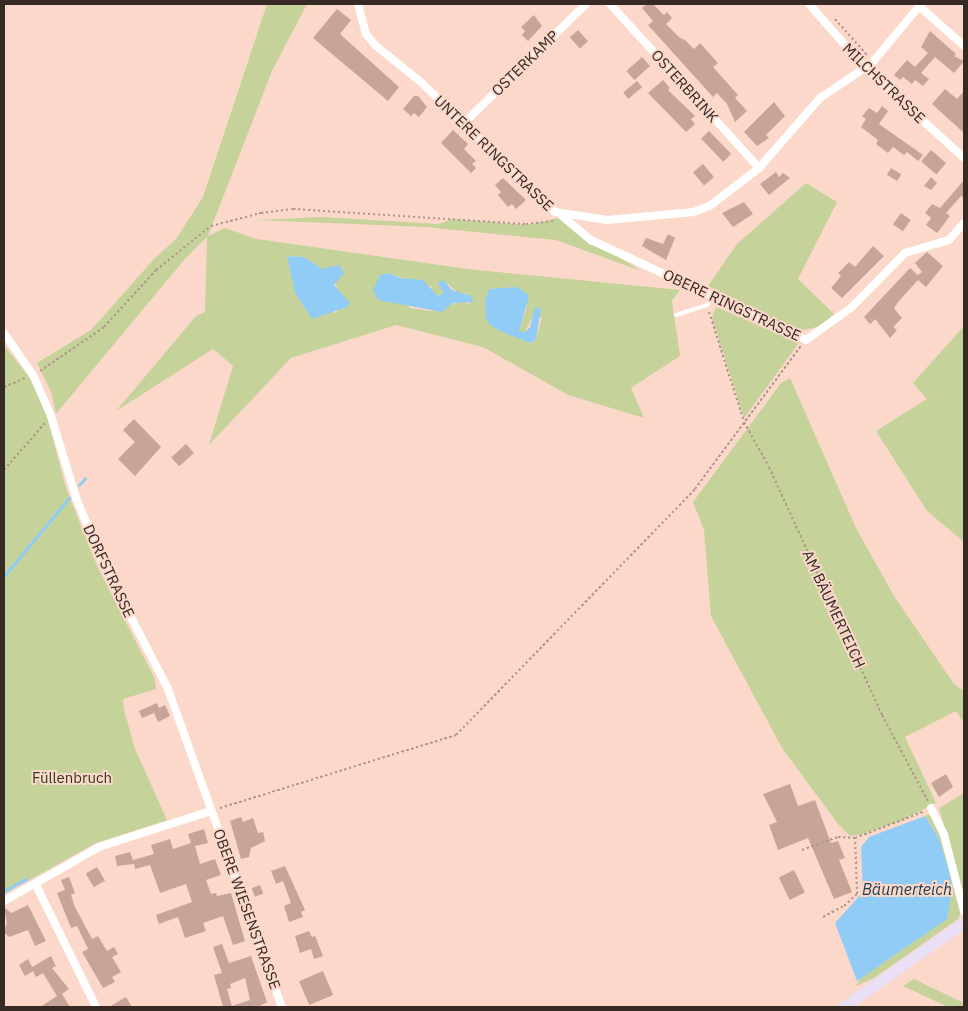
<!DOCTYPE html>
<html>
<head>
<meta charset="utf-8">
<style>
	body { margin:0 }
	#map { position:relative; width:968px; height:1011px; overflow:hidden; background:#fbd8ca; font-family:"IBM Plex Sans",sans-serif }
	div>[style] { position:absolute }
	.green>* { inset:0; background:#c5d39b }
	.water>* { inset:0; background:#91ccf6 }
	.stream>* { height:3px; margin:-1.5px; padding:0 1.5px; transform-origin:1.5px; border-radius:1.5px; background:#91ccf6 }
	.building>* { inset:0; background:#c6a497; transform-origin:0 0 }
	.path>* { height:2px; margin-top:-1px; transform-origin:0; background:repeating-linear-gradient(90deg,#b1968c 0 2.5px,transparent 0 5px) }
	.lane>* { height:4px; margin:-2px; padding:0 2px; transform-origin:2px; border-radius:2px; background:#fff }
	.street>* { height:8px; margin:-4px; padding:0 4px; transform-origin:4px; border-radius:4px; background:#fff }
	.secondary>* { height:11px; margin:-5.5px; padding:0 5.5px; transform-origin:5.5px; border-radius:5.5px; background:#eae0f5 }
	span { translate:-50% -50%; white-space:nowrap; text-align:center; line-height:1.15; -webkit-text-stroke:4px #fbd8ca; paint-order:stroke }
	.street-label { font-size:15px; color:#372a25 }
	.park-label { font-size:15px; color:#313917 }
	.water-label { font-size:16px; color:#1b3b51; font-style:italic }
	.frame { position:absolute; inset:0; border:5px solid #372a25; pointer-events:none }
</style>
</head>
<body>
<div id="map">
	<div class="green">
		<i style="clip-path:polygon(evenodd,267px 4px,307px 4px,272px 71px,208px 236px,225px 228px,257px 239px,468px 269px,680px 290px,672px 301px,680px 356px,631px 388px,644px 418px,568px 395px,483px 347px,396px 325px,291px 358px,209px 445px,233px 366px,213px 349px,116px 411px,196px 316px,205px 312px,207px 237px,184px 260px,56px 414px,51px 392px,37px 363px,91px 330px,154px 259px,176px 239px,203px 197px,267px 4px,287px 256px,304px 257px,322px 269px,344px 273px,334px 281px,339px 293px,337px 312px,332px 313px,287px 256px,267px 4px,388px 273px,432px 287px,431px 292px,438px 296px,444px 293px,443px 287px,448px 284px,458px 293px,467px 294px,470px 304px,462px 301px,431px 311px,410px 308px,388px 273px,267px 4px,493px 288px,527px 306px,519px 332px,525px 332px,532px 318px,542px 317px,536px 339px,531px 343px,501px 330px,486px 308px,485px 300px,493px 288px)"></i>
		<i style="clip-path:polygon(806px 183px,837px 202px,798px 279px,834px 314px,821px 326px,795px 332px,708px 286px,737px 244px)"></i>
		<i style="clip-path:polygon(321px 217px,439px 224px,452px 219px,528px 225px,558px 218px,641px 271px,556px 240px,426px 227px,256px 220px)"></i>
		<i style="clip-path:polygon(716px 307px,799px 343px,744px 418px,712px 318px)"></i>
		<i style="clip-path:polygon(964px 326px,964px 542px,927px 511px,876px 431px,927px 399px,913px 383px)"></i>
		<i style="clip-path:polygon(4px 345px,33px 382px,47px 417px,66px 488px,97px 566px,155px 679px,156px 689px,123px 699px,124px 710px,135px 749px,167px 820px,96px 843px,4px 894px)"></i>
		<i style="clip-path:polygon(790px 378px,856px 528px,894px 596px,954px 684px,964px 691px,964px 723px,956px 711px,905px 737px,936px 803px,903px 820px,863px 834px,850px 836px,838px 824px,782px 748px,711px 616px,704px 530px,693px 502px,781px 383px)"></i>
		<i style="clip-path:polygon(964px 793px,964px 895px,939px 808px)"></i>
		<i style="clip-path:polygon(930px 814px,942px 838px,961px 912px,958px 919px,874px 978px,856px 986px,939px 839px,925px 816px)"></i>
		<i style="clip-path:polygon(914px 979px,964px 1003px,964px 1007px,948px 1007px,903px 986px)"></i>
	</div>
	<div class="water">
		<i style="clip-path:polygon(287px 256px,304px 257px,322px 269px,339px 265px,344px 273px,334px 285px,350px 303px,347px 307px,312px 319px,295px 293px)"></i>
		<i style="clip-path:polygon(388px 273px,401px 278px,423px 280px,438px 296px,444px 293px,438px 283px,443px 280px,452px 290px,471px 296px,474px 302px,453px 303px,442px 312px,378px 300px,373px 290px,380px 275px)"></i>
		<i style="clip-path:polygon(518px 287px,529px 296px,519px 332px,525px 332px,530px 327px,535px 307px,541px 309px,536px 339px,531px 343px,504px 333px,490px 325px,486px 318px,485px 300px,489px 289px)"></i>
		<i style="clip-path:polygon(925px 816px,939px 839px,949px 871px,952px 890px,947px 919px,857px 981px,835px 923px,863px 892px,861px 847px,869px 837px)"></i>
	</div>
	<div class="stream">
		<i style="left:79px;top:485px;width:9px;rotate:-49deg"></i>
		<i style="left:4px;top:576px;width:102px;rotate:-50.2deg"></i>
		<i style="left:4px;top:891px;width:25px;rotate:-29deg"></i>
	</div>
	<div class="building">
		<i style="clip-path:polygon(647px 4px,653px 4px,664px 15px,667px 12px,672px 18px,666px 24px,680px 38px,685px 40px,694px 49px,700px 43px,718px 63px,713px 67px,738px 95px,735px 98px,747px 111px,735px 122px,727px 104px,717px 93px,713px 97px,648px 25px,653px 21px,642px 8px)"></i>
		<i style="clip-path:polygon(337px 9px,351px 20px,340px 34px,399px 87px,388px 101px,313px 38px)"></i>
		<i style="clip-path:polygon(534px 15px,542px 26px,528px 41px,522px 35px,525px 31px,521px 27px)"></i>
		<i style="left:578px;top:30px;width:15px;height:11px;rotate:48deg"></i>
		<i style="clip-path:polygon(930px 31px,956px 54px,954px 56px,964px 61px,954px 73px,935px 57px,921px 73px,929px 79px,923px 86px,915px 80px,912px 84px,903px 77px,900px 80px,894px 75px,907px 60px,915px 67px,928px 53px,921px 47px)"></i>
		<i style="left:642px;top:57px;width:12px;height:21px;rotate:48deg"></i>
		<i style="clip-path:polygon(663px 80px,670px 88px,668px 90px,695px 116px,691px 119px,695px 124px,686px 132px,648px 93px)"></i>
		<i style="left:637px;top:81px;width:8px;height:18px;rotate:50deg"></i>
		<i style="clip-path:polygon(945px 89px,957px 99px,964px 91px,964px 133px,932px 104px)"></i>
		<i style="clip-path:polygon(414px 96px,418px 96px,427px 107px,419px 117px,414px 113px,411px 116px,403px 109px)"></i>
		<i style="clip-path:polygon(774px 102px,785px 116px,766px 135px,769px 138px,757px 146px,744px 132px)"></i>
		<i style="clip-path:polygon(882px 106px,888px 111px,879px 124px,923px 155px,918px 161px,907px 152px,904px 155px,893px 147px,888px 153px,876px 144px,878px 140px,861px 127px,866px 119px,862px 116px,869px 108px,877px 113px)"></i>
		<i style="clip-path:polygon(453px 130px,468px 144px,464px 149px,476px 161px,472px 164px,476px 168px,471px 173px,441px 143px)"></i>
		<i style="left:709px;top:131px;width:32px;height:11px;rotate:46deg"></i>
		<i style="left:931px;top:150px;width:20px;height:15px;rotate:41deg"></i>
		<i style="left:703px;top:164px;width:17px;height:13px;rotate:50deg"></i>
		<i style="left:891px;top:168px;width:12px;height:8px;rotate:31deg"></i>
		<i style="clip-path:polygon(776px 172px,779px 177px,783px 173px,790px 178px,769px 195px,760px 184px)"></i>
		<i style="clip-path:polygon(931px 177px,937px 183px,931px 190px,924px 186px)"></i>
		<i style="clip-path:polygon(503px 178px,526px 200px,516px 209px,512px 204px,508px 207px,498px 195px,501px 192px,495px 185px)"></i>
		<i style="clip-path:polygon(964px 180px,964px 199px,961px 196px,946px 213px,950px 216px,937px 233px,926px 225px,931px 218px,925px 213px,932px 204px,940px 208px)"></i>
		<i style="clip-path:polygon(744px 202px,753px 214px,733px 227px,722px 213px)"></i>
		<i style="left:901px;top:213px;width:12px;height:14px;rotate:35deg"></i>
		<i style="clip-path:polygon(668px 234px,675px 238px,666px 260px,642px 246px,646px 238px,663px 244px)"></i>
		<i style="clip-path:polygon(873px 246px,884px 256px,842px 298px,831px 288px,841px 276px,838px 273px,849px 262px,855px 267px)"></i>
		<i style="clip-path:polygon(927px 252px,943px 266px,926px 287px,918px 280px,898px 302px,894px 308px,902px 318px,893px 327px,897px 330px,890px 338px,875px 319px,870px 324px,864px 317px,910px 268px,918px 275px,922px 272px,915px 263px)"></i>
		<i style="clip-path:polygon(134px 419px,161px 447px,135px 476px,118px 459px,135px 442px,123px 430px)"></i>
		<i style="left:186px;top:444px;width:12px;height:20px;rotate:48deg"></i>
		<i style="clip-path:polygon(157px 703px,159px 708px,165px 705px,170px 716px,158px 722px,154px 713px,142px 718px,139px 711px)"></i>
		<i style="clip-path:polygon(946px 774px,953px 787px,939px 797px,931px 783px)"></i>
		<i style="clip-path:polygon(790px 784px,798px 806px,815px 800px,831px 843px,838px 841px,845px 858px,839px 860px,852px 892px,834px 899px,808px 838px,778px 850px,769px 825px,777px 822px,763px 794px)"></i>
		<i style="clip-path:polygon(241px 817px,243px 822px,253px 818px,258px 833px,263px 832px,265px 841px,251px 848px,249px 857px,241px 859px,230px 821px)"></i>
		<i style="clip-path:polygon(204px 829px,208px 843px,195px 846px,200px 864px,215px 859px,221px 875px,206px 880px,211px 894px,216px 893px,217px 896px,231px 893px,245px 941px,233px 945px,223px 916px,203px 923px,206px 931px,185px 938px,178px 917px,159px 924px,156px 915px,192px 902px,186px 884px,160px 893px,150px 865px,135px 869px,134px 864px,117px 866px,115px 856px,130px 852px,133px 860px,154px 854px,151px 845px,170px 839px,173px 849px,191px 843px,188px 834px)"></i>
		<i style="clip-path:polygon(285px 866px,305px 910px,301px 912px,303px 917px,289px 922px,284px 906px,291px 903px,283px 881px,276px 884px,271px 871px)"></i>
		<i style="left:97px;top:867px;width:16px;height:13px;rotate:60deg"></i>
		<i style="left:794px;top:870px;width:25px;height:17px;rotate:64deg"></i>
		<i style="clip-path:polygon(69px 877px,75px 893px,71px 895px,75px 907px,92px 939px,98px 936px,107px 951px,114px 947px,118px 954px,112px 957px,121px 972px,112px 977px,115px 982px,103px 988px,82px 952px,88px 949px,77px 926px,71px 928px,57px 893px,65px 890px,61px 880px)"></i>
		<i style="left:260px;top:885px;width:9px;height:9px;rotate:69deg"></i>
		<i style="clip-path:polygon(28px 905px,46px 941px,35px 946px,28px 930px,9px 937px,4px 932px,7px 923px,4px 907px,11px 913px)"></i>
		<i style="clip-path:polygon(309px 931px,312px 937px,315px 936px,323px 956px,314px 959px,311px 949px,300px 953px,295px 936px)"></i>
		<i style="clip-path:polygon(evenodd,222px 944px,229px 963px,251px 956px,267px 1002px,258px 1007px,223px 1007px,214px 975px,222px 973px,213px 947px,222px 944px,245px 978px,250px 1000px,232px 1006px,227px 989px,231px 988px,230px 984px,245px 978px)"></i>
		<i style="clip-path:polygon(51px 956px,56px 966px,52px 968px,69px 989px,62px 994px,70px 1007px,40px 1007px,57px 996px,43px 973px,36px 977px,33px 971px,25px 976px,19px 965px,28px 959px,32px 967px)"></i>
		<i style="left:323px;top:971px;width:26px;height:26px;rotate:67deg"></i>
		<i style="clip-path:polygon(126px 997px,132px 1007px,109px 1007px)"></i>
	</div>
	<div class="path">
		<i style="left:835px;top:19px;width:48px;rotate:48.4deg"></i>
		<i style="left:709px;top:312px;width:115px;rotate:72.3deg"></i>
		<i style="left:744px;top:422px;width:51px;rotate:60.9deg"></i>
		<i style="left:769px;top:467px;width:273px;rotate:65.5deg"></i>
		<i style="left:882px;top:715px;width:98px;rotate:61.9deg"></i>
		<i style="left:40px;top:371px;width:78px;rotate:-34.5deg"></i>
		<i style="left:104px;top:327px;width:77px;rotate:-47.6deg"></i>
		<i style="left:156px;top:270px;width:70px;rotate:-38.7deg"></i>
		<i style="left:211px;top:226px;width:52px;rotate:-14.6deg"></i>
		<i style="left:261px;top:213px;width:32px;rotate:-7deg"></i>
		<i style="left:293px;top:209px;width:233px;rotate:3.7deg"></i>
		<i style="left:526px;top:224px;width:30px;rotate:-6deg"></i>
		<i style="left:4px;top:387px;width:23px;rotate:-23deg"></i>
		<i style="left:4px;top:470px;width:62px;rotate:-48.9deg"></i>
		<i style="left:220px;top:808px;width:247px;rotate:-17.2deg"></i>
		<i style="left:456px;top:735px;width:343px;rotate:-45.8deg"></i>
		<i style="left:695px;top:489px;width:178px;rotate:-53.5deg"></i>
		<i style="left:802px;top:850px;width:38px;rotate:-20deg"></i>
		<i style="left:838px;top:837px;width:17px;rotate:3deg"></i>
		<i style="left:855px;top:838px;width:75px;rotate:-21.1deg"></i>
		<i style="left:823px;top:917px;width:24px;rotate:-28deg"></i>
		<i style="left:844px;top:906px;width:18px;rotate:-43deg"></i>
		<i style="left:857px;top:894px;width:56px;rotate:-92deg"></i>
	</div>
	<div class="lane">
		<i style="left:676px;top:315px;width:33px;rotate:-18deg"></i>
		<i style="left:707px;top:305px;width:11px;rotate:-49deg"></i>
	</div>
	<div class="street">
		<i style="left:358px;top:4px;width:31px;rotate:75deg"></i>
		<i style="left:366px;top:34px;width:14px;rotate:51deg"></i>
		<i style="left:375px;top:45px;width:60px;rotate:39deg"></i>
		<i style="left:422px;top:83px;width:185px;rotate:44.1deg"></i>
		<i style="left:555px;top:212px;width:53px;rotate:8.7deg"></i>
		<i style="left:607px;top:220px;width:87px;rotate:-5.3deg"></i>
		<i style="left:694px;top:212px;width:18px;rotate:-22deg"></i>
		<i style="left:711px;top:205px;width:61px;rotate:-37.6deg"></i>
		<i style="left:759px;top:168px;width:93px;rotate:-48.9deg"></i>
		<i style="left:820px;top:98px;width:63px;rotate:-33.9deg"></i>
		<i style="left:872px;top:63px;width:77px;rotate:-50.3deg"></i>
		<i style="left:610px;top:4px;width:222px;rotate:47.7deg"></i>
		<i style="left:809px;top:4px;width:86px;rotate:48.8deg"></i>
		<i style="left:866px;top:69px;width:132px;rotate:42.2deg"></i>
		<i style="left:919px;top:6px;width:60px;rotate:41.6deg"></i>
		<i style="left:464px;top:123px;width:170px;rotate:-44.3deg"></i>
		<i style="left:562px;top:216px;width:38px;rotate:40deg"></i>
		<i style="left:591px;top:240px;width:237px;rotate:24.9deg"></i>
		<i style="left:806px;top:340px;width:57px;rotate:-35.7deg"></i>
		<i style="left:852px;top:307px;width:76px;rotate:-45.5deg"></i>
		<i style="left:905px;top:253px;width:46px;rotate:-16.5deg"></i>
		<i style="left:949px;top:240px;width:23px;rotate:-49deg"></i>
		<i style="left:4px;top:333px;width:51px;rotate:55.4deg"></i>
		<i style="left:33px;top:375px;width:45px;rotate:66.3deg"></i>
		<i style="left:51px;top:416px;width:86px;rotate:73deg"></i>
		<i style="left:76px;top:498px;width:70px;rotate:67.4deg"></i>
		<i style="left:103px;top:563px;width:142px;rotate:62.7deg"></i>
		<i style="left:168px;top:689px;width:338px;rotate:70.3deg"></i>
		<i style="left:931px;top:808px;width:30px;rotate:64deg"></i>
		<i style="left:944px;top:835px;width:79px;rotate:75.3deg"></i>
		<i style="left:35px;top:883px;width:138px;rotate:63.8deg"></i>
		<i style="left:4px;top:901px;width:109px;rotate:-29.6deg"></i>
		<i style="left:99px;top:847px;width:118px;rotate:-17.8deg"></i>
	</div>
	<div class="secondary">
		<i style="left:843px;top:1007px;width:148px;rotate:-35.1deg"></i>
	</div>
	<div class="street-label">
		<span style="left:525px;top:63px;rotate:-44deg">OSTERKAMP</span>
		<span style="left:884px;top:83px;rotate:44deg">MILCHSTRASSE</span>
		<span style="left:685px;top:86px;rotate:48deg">OSTERBRINK</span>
		<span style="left:494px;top:153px;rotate:44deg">UNTERE RINGSTRASSE</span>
		<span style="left:732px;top:305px;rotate:25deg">OBERE RINGSTRASSE</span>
		<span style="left:109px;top:571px;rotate:65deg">DORFSTRASSE</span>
		<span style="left:834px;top:609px;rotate:65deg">AM BÄUMERTEICH</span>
		<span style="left:247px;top:909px;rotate:70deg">OBERE WIESENSTRASSE</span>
	</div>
	<div class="park-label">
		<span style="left:72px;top:778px">Füllenbruch</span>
	</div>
	<div class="water-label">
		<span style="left:907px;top:889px">Bäumerteich</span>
	</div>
	<div class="frame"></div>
</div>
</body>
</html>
